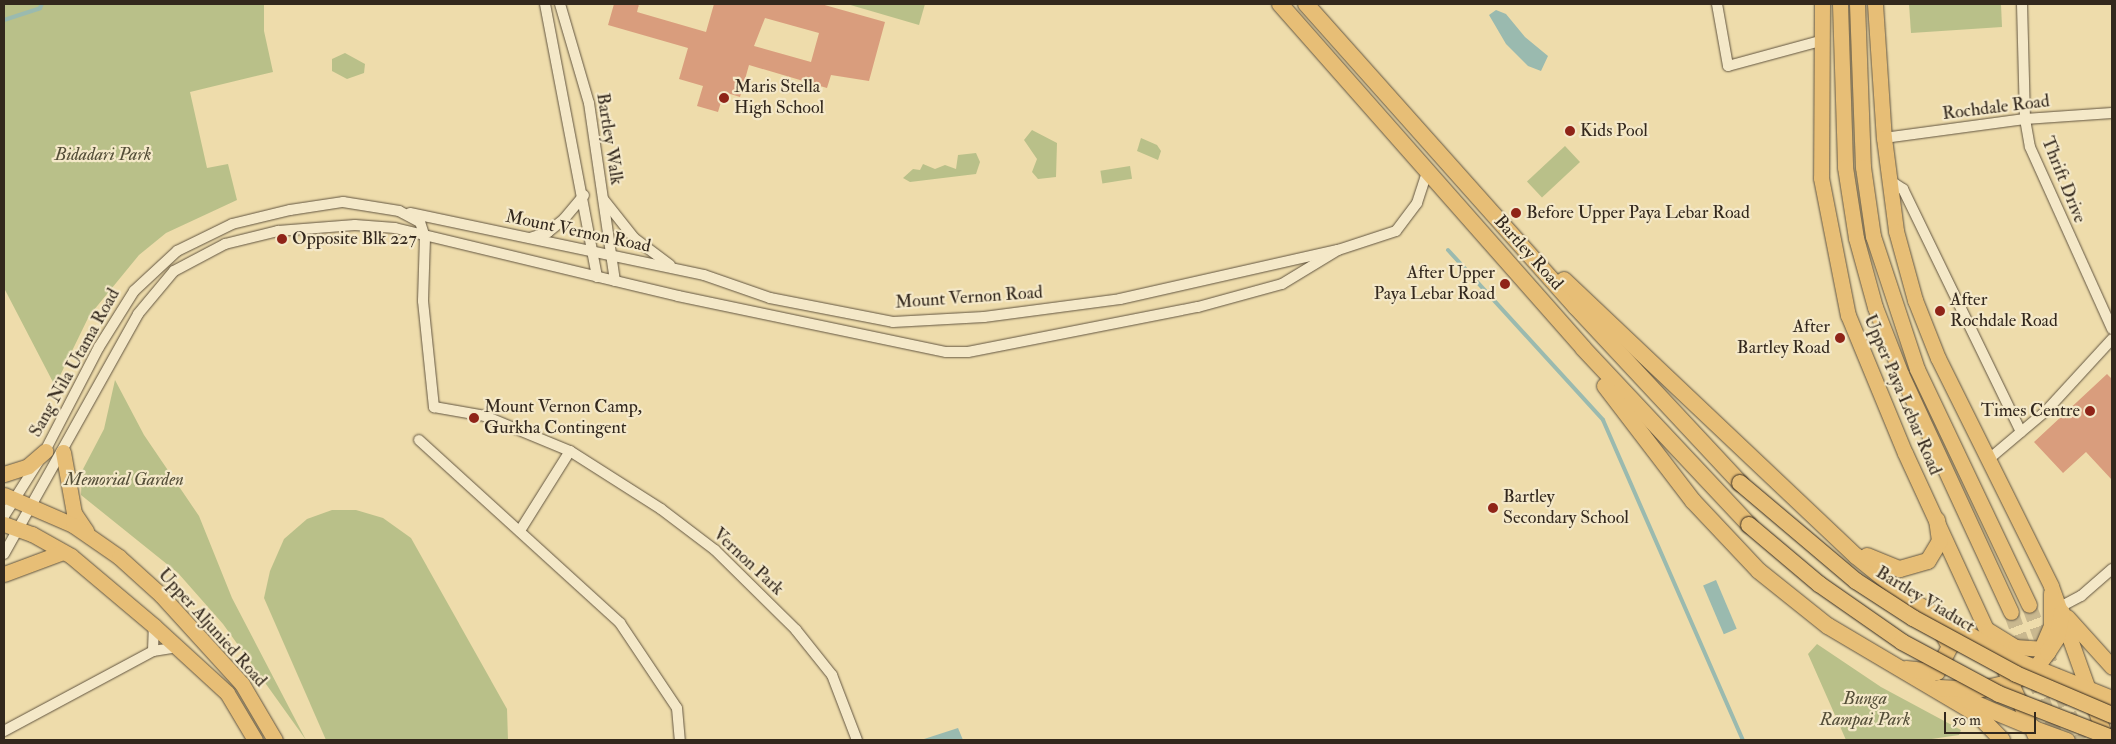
<!DOCTYPE html>
<html>
<head>
<meta charset="utf-8">
<style>
	body { margin:0 }
	#map { position:relative; width:2116px; height:744px; overflow:hidden; background:#eedcab; font-family:"IM FELL Double Pica",serif }
	div>[style] { position:absolute }
	.green>* { inset:0; background:#b9c089; transform-origin:0 0 }
	.water>* { inset:0; background:#9abaaf; transform-origin:0 0 }
	.stream>* { height:4px; margin:-2px; padding:0 2px; transform-origin:2px; border-radius:2px; background:#9abaaf }
	.building>* { inset:0; background:#d99d7d }
	.primary-tunnel>* { height:15px; margin-top:-7.5px; transform-origin:0; background:repeating-linear-gradient(90deg,#c9b88f 0 15px,transparent 0 23px) }
	.roads { filter:drop-shadow(0 0 1px #625540) drop-shadow(0 0 1px #625540) }
	.minor>* { height:10px; margin:-5px; padding:0 5px; transform-origin:5px; border-radius:5px; background:#f4e8c8 }
	.primary>* { height:15px; margin:-7.5px; padding:0 7.5px; transform-origin:7.5px; border-radius:7.5px; background:#e7be76 }
	.trunk>* { height:16px; margin:-8px; padding:0 8px; transform-origin:8px; border-radius:8px; background:#e7be76 }
	.bridges { filter:drop-shadow(0 0 1px #33281d) drop-shadow(0 0 1px #33281d) }
	.trunk-bridge>* { height:16px; margin:-8px; padding:0 8px; transform-origin:8px; border-radius:8px; background:#e7be76 }
	.dots>* { width:14px; height:14px; translate:-50% -50%; box-sizing:border-box; border:2px solid #f4e8c8; border-radius:50% }
	span { translate:-50% -50%; white-space:nowrap; text-align:center; line-height:1.15; -webkit-text-stroke:4.5px #f4e8c8; paint-order:stroke }
	.poi-label { font-size:18px; color:#33281d }
	.left { translate:0 -50%; text-align:left }
	.right { translate:-100% -50%; text-align:right }
	.street-label { font-size:18px; color:#33281d }
	.park-label { font-size:18px; color:#544e38; font-style:italic }
	.frame { position:absolute; inset:0; border:5px solid #33281d; pointer-events:none }
	.scale { position:absolute; left:1944px; top:712px; width:92px; height:22px; box-sizing:border-box; border:2px solid #33281d; border-top:0; padding-left:6px; font-size:15px; line-height:18px; white-space:nowrap; color:#33281d; -webkit-text-stroke:4px #f4e8c8; paint-order:stroke }
</style>
</head>
<body>
<div id="map">
	<div class="green">
		<i style="clip-path:polygon(4px 4px,264px 4px,264px 31px,273px 72px,190px 92px,207px 168px,228px 164px,237px 200px,166px 233px,139px 255px,89px 316px,55px 386px,4px 288px)"></i>
		<i style="clip-path:polygon(847px 4px,925px 4px,919px 25px)"></i>
		<i style="clip-path:polygon(1909px 4px,2001px 4px,2002px 27px,1911px 33px)"></i>
		<i style="clip-path:polygon(345px 53px,365px 64px,364px 73px,347px 79px,332px 71px,332px 59px)"></i>
		<i style="clip-path:polygon(1032px 130px,1057px 143px,1056px 177px,1038px 179px,1032px 172px,1037px 159px,1024px 140px)"></i>
		<i style="clip-path:polygon(1141px 138px,1157px 145px,1161px 151px,1158px 160px,1137px 151px)"></i>
		<i style="left:1565px;top:146px;width:22px;height:52px;rotate:47deg"></i>
		<i style="clip-path:polygon(976px 153px,980px 162px,976px 174px,910px 182px,903px 178px,913px 169px,920px 170px,923px 164px,935px 169px,945px 165px,956px 169px,958px 155px)"></i>
		<i style="left:1130px;top:166px;width:13px;height:30px;rotate:81deg"></i>
		<i style="clip-path:polygon(115px 380px,144px 435px,199px 516px,232px 598px,306px 740px,223px 624px,178px 573px,81px 495px,82px 471px,104px 429px)"></i>
		<i style="clip-path:polygon(332px 510px,356px 510px,383px 518px,411px 538px,507px 709px,508px 740px,326px 740px,264px 598px,270px 571px,284px 539px,307px 519px)"></i>
		<i style="clip-path:polygon(1817px 644px,1881px 687px,1961px 730px,1959px 735px,1925px 740px,1846px 740px,1808px 654px)"></i>
	</div>
	<div class="water">
		<i style="clip-path:polygon(1496px 10px,1506px 14px,1525px 37px,1548px 56px,1541px 71px,1528px 66px,1506px 44px,1489px 15px)"></i>
		<i style="left:1716px;top:580px;width:53px;height:14px;rotate:67deg"></i>
		<i style="clip-path:polygon(958px 728px,963px 740px,921px 740px)"></i>
	</div>
	<div class="stream">
		<i style="left:4px;top:20px;width:38px;rotate:-18deg"></i>
		<i style="left:40px;top:8px;width:4px;rotate:-63deg"></i>
		<i style="left:1448px;top:250px;width:230px;rotate:47.6deg"></i>
		<i style="left:1603px;top:420px;width:349px;rotate:66.4deg"></i>
	</div>
	<div class="building">
		<i style="clip-path:polygon(evenodd,614px 4px,639px 4px,637px 12px,706px 32px,714px 4px,821px 4px,885px 22px,869px 81px,831px 75px,827px 88px,749px 65px,740px 97px,724px 92px,718px 112px,697px 106px,703px 86px,679px 79px,688px 48px,608px 25px,614px 4px,765px 18px,819px 33px,811px 62px,754px 46px,765px 18px)"></i>
		<i style="clip-path:polygon(2107px 374px,2112px 379px,2112px 480px,2086px 452px,2063px 473px,2034px 442px)"></i>
	</div>
	<div class="primary-tunnel">
		<i style="left:2029px;top:605px;width:144px;rotate:69.7deg"></i>
		<i style="left:2011px;top:612px;width:136px;rotate:70.2deg"></i>
	</div>
	<div class="roads">
		<div class="minor">
			<i style="left:545px;top:4px;width:278px;rotate:79.2deg"></i>
			<i style="left:560px;top:4px;width:103px;rotate:73.7deg"></i>
			<i style="left:589px;top:103px;width:180px;rotate:81.7deg"></i>
			<i style="left:1717px;top:4px;width:63px;rotate:79.9deg"></i>
			<i style="left:1728px;top:66px;width:95px;rotate:-15.2deg"></i>
			<i style="left:2022px;top:4px;width:115px;rotate:88.5deg"></i>
			<i style="left:2025px;top:119px;width:28px;rotate:80deg"></i>
			<i style="left:2030px;top:147px;width:200px;rotate:65.7deg"></i>
			<i style="left:1884px;top:138px;width:142px;rotate:-7.7deg"></i>
			<i style="left:2025px;top:119px;width:87px;rotate:-3.9deg"></i>
			<i style="left:1889px;top:180px;width:17px;rotate:33deg"></i>
			<i style="left:1903px;top:189px;width:270px;rotate:64.1deg"></i>
			<i style="left:604px;top:200px;width:48px;rotate:51.7deg"></i>
			<i style="left:634px;top:238px;width:45px;rotate:36.9deg"></i>
			<i style="left:410px;top:213px;width:300px;rotate:11.9deg"></i>
			<i style="left:704px;top:275px;width:70px;rotate:19.2deg"></i>
			<i style="left:770px;top:298px;width:125px;rotate:11deg"></i>
			<i style="left:893px;top:322px;width:91px;rotate:-3.1deg"></i>
			<i style="left:984px;top:317px;width:137px;rotate:-7.5deg"></i>
			<i style="left:1120px;top:299px;width:223px;rotate:-12.7deg"></i>
			<i style="left:1338px;top:250px;width:61px;rotate:-18.1deg"></i>
			<i style="left:1396px;top:231px;width:35px;rotate:-53deg"></i>
			<i style="left:1417px;top:203px;width:35px;rotate:-72deg"></i>
			<i style="left:530px;top:238px;width:19px;rotate:-18deg"></i>
			<i style="left:548px;top:232px;width:21px;rotate:-39deg"></i>
			<i style="left:564px;top:219px;width:31px;rotate:-50deg"></i>
			<i style="left:419px;top:440px;width:272px;rotate:42.3deg"></i>
			<i style="left:620px;top:623px;width:102px;rotate:56.2deg"></i>
			<i style="left:677px;top:708px;width:32px;rotate:85deg"></i>
			<i style="left:1989px;top:459px;width:76px;rotate:-40.2deg"></i>
			<i style="left:2047px;top:410px;width:96px;rotate:-47.5deg"></i>
			<i style="left:4px;top:516px;width:77px;rotate:-57.8deg"></i>
			<i style="left:45px;top:451px;width:117px;rotate:-62.6deg"></i>
			<i style="left:99px;top:347px;width:66px;rotate:-58deg"></i>
			<i style="left:134px;top:291px;width:59px;rotate:-42.9deg"></i>
			<i style="left:177px;top:251px;width:61px;rotate:-26.1deg"></i>
			<i style="left:232px;top:224px;width:60px;rotate:-13.6deg"></i>
			<i style="left:290px;top:210px;width:54px;rotate:-8.6deg"></i>
			<i style="left:343px;top:202px;width:57px;rotate:9.1deg"></i>
			<i style="left:399px;top:211px;width:24px;rotate:28deg"></i>
			<i style="left:420px;top:222px;width:16px;rotate:72deg"></i>
			<i style="left:425px;top:237px;width:64px;rotate:91.8deg"></i>
			<i style="left:423px;top:301px;width:107px;rotate:84.1deg"></i>
			<i style="left:434px;top:407px;width:52px;rotate:10deg"></i>
			<i style="left:485px;top:416px;width:92px;rotate:22.4deg"></i>
			<i style="left:570px;top:451px;width:108px;rotate:32.5deg"></i>
			<i style="left:661px;top:509px;width:68px;rotate:37.2deg"></i>
			<i style="left:715px;top:550px;width:114px;rotate:44.6deg"></i>
			<i style="left:796px;top:630px;width:58px;rotate:51.3deg"></i>
			<i style="left:832px;top:675px;width:70px;rotate:69deg"></i>
			<i style="left:521px;top:529px;width:92px;rotate:-57.9deg"></i>
			<i style="left:4px;top:554px;width:275px;rotate:-60.8deg"></i>
			<i style="left:138px;top:314px;width:56px;rotate:-50.1deg"></i>
			<i style="left:174px;top:271px;width:58px;rotate:-27.9deg"></i>
			<i style="left:225px;top:244px;width:55px;rotate:-13.8deg"></i>
			<i style="left:278px;top:231px;width:77px;rotate:-4.5deg"></i>
			<i style="left:355px;top:225px;width:40px;rotate:4.3deg"></i>
			<i style="left:395px;top:228px;width:291px;rotate:13.5deg"></i>
			<i style="left:678px;top:296px;width:274px;rotate:11.8deg"></i>
			<i style="left:946px;top:352px;width:22px"></i>
			<i style="left:968px;top:352px;width:234px;rotate:-11.1deg"></i>
			<i style="left:1198px;top:307px;width:87px;rotate:-15.3deg"></i>
			<i style="left:1282px;top:284px;width:66px;rotate:-31.3deg"></i>
			<i style="left:2060px;top:607px;width:24px;rotate:-28deg"></i>
			<i style="left:2081px;top:596px;width:41px;rotate:-41.1deg"></i>
			<i style="left:153px;top:651px;width:25px;rotate:-88deg"></i>
			<i style="left:4px;top:731px;width:169px;rotate:-28.2deg"></i>
			<i style="left:153px;top:651px;width:25px;rotate:-9deg"></i>
		</div>
		<div class="primary">
			<i style="left:1822px;top:4px;width:174px;rotate:90.3deg"></i>
			<i style="left:1821px;top:178px;width:140px;rotate:78.9deg"></i>
			<i style="left:1848px;top:315px;width:149px;rotate:67.6deg"></i>
			<i style="left:1905px;top:453px;width:316px;rotate:65.3deg"></i>
			<i style="left:1840px;top:4px;width:163px;rotate:88.2deg"></i>
			<i style="left:1845px;top:167px;width:72px;rotate:81.2deg"></i>
			<i style="left:1856px;top:238px;width:72px;rotate:74.6deg"></i>
			<i style="left:1875px;top:307px;width:72px;rotate:68.8deg"></i>
			<i style="left:1901px;top:374px;width:262px;rotate:65.2deg"></i>
			<i style="left:1857px;top:4px;width:163px;rotate:87.9deg"></i>
			<i style="left:1863px;top:167px;width:70px;rotate:81.8deg"></i>
			<i style="left:1873px;top:236px;width:140px;rotate:71.7deg"></i>
			<i style="left:1917px;top:369px;width:261px;rotate:64.6deg"></i>
			<i style="left:1875px;top:4px;width:134px;rotate:86.2deg"></i>
			<i style="left:1884px;top:138px;width:94px;rotate:82.6deg"></i>
			<i style="left:1896px;top:231px;width:72px;rotate:74.6deg"></i>
			<i style="left:1915px;top:300px;width:62px;rotate:68.4deg"></i>
			<i style="left:1938px;top:358px;width:254px;rotate:63.6deg"></i>
			<i style="left:2051px;top:586px;width:164px;rotate:70.3deg"></i>
			<i style="left:63px;top:452px;width:62px;rotate:79.8deg"></i>
			<i style="left:74px;top:513px;width:22px;rotate:56deg"></i>
			<i style="left:4px;top:474px;width:25px;rotate:-18deg"></i>
			<i style="left:28px;top:466px;width:23px;rotate:-41deg"></i>
			<i style="left:4px;top:495px;width:75px;rotate:23.5deg"></i>
			<i style="left:73px;top:525px;width:56px;rotate:34.8deg"></i>
			<i style="left:119px;top:557px;width:57px;rotate:42.1deg"></i>
			<i style="left:161px;top:595px;width:120px;rotate:47.7deg"></i>
			<i style="left:242px;top:684px;width:65px;rotate:59.5deg"></i>
			<i style="left:4px;top:524px;width:30px;rotate:20deg"></i>
			<i style="left:32px;top:534px;width:45px;rotate:29.4deg"></i>
			<i style="left:71px;top:556px;width:109px;rotate:40.1deg"></i>
			<i style="left:154px;top:626px;width:99px;rotate:42.5deg"></i>
			<i style="left:227px;top:693px;width:55px;rotate:59.2deg"></i>
			<i style="left:4px;top:574px;width:63px;rotate:-20.4deg"></i>
			<i style="left:2067px;top:617px;width:67px;rotate:48deg"></i>
			<i style="left:1988px;top:630px;width:32px;rotate:32deg"></i>
			<i style="left:2015px;top:647px;width:26px;rotate:4deg"></i>
			<i style="left:2041px;top:649px;width:26px;rotate:-67deg"></i>
			<i style="left:2051px;top:625px;width:32px;rotate:-90deg"></i>
			<i style="left:2000px;top:653px;width:121px;rotate:21.9deg"></i>
			<i style="left:2034px;top:728px;width:35px;rotate:20deg"></i>
		</div>
		<div class="trunk">
			<i style="left:1280px;top:4px;width:458px;rotate:48.6deg"></i>
			<i style="left:1583px;top:348px;width:243px;rotate:46.8deg"></i>
			<i style="left:1306px;top:4px;width:406px;rotate:48.3deg"></i>
			<i style="left:1576px;top:307px;width:241px;rotate:47deg"></i>
			<i style="left:1564px;top:280px;width:402px;rotate:43.4deg"></i>
			<i style="left:1856px;top:556px;width:70px;rotate:39.2deg"></i>
			<i style="left:1910px;top:600px;width:104px;rotate:30.5deg"></i>
			<i style="left:1605px;top:386px;width:145px;rotate:52.6deg"></i>
			<i style="left:1693px;top:501px;width:96px;rotate:46.7deg"></i>
			<i style="left:1759px;top:571px;width:88px;rotate:38.6deg"></i>
			<i style="left:1828px;top:626px;width:173px;rotate:30.6deg"></i>
			<i style="left:1977px;top:714px;width:36px;rotate:46deg"></i>
			<i style="left:1867px;top:556px;width:35px;rotate:22deg"></i>
			<i style="left:1900px;top:569px;width:29px;rotate:-16deg"></i>
			<i style="left:1928px;top:561px;width:23px;rotate:-59deg"></i>
			<i style="left:1940px;top:541px;width:21px;rotate:-98deg"></i>
			<i style="left:1906px;top:669px;width:31px;rotate:6deg"></i>
			<i style="left:1937px;top:672px;width:28px;rotate:-63deg"></i>
			<i style="left:1950px;top:647px;width:21px;rotate:-118deg"></i>
			<i style="left:1939px;top:688px;width:39px;rotate:3deg"></i>
			<i style="left:1978px;top:690px;width:36px;rotate:-13deg"></i>
			<i style="left:2013px;top:682px;width:27px;rotate:-31deg"></i>
			<i style="left:2036px;top:668px;width:20px;rotate:-53deg"></i>
			<i style="left:2048px;top:652px;width:17px;rotate:-57deg"></i>
			<i style="left:2057px;top:638px;width:26px;rotate:-79deg"></i>
			<i style="left:1969px;top:701px;width:70px;rotate:22.6deg"></i>
		</div>
	</div>
	<div class="bridges">
		<div class="trunk-bridge">
			<i style="left:1740px;top:483px;width:152px;rotate:40.2deg"></i>
			<i style="left:1856px;top:581px;width:68px;rotate:33deg"></i>
			<i style="left:1913px;top:618px;width:117px;rotate:28.5deg"></i>
			<i style="left:2016px;top:674px;width:104px;rotate:23.1deg"></i>
			<i style="left:1749px;top:525px;width:92px;rotate:40.1deg"></i>
			<i style="left:1819px;top:584px;width:101px;rotate:34.9deg"></i>
			<i style="left:1902px;top:642px;width:110px;rotate:28.2deg"></i>
			<i style="left:1999px;top:694px;width:121px;rotate:21.3deg"></i>
		</div>
	</div>
	<div class="dots">
		<i style="left:724px;top:98px;background:#8f2418"></i>
		<i style="left:1570px;top:131px;background:#8f2418"></i>
		<i style="left:1516px;top:213px;background:#8f2418"></i>
		<i style="left:282px;top:239px;background:#8f2418"></i>
		<i style="left:1505px;top:284px;background:#8f2418"></i>
		<i style="left:1940px;top:311px;background:#8f2418"></i>
		<i style="left:1840px;top:338px;background:#8f2418"></i>
		<i style="left:2090px;top:411px;background:#8f2418"></i>
		<i style="left:474px;top:418px;background:#8f2418"></i>
		<i style="left:1493px;top:508px;background:#8f2418"></i>
	</div>
	<div class="poi-label">
		<span class="left" style="left:734px;top:98px">Maris Stella<br>High School</span>
		<span class="left" style="left:1580px;top:131px">Kids Pool</span>
		<span class="left" style="left:1526px;top:213px">Before Upper Paya Lebar Road</span>
		<span class="left" style="left:292px;top:239px">Opposite Blk 227</span>
		<span class="right" style="left:1495px;top:284px">After Upper<br>Paya Lebar Road</span>
		<span class="left" style="left:1950px;top:311px">After<br>Rochdale Road</span>
		<span class="right" style="left:1830px;top:338px">After<br>Bartley Road</span>
		<span class="left" style="left:484px;top:418px">Mount Vernon Camp,<br>Gurkha Contingent</span>
		<span class="right" style="left:2080px;top:411px">Times Centre</span>
		<span class="left" style="left:1503px;top:508px">Bartley<br>Secondary School</span>
	</div>
	<div class="street-label">
		<span style="left:1996px;top:108px;rotate:-7deg">Rochdale Road</span>
		<span style="left:609px;top:139px;rotate:81deg">Bartley Walk</span>
		<span style="left:2063px;top:180px;rotate:68deg">Thrift Drive</span>
		<span style="left:578px;top:232px;rotate:12deg">Mount Vernon Road</span>
		<span style="left:1528px;top:253px;rotate:48deg">Bartley Road</span>
		<span style="left:969px;top:298px;rotate:-4deg">Mount Vernon Road</span>
		<span style="left:75px;top:363px;rotate:-61deg">Sang Nila Utama Road</span>
		<span style="left:1902px;top:395px;rotate:67deg">Upper Paya Lebar Road</span>
		<span style="left:748px;top:562px;rotate:43deg">Vernon Park</span>
		<span style="left:1925px;top:600px;rotate:31deg">Bartley Viaduct</span>
		<span style="left:212px;top:628px;rotate:48deg">Upper Aljunied Road</span>
	</div>
	<div class="park-label">
		<span style="left:103px;top:155px">Bidadari Park</span>
		<span style="left:124px;top:480px">Memorial Garden</span>
		<span style="left:1865px;top:710px">Bunga<br>Rampai Park</span>
	</div>
	<div class="frame"></div>
	<div class="scale">50 m</div>
</div>
</body>
</html>
